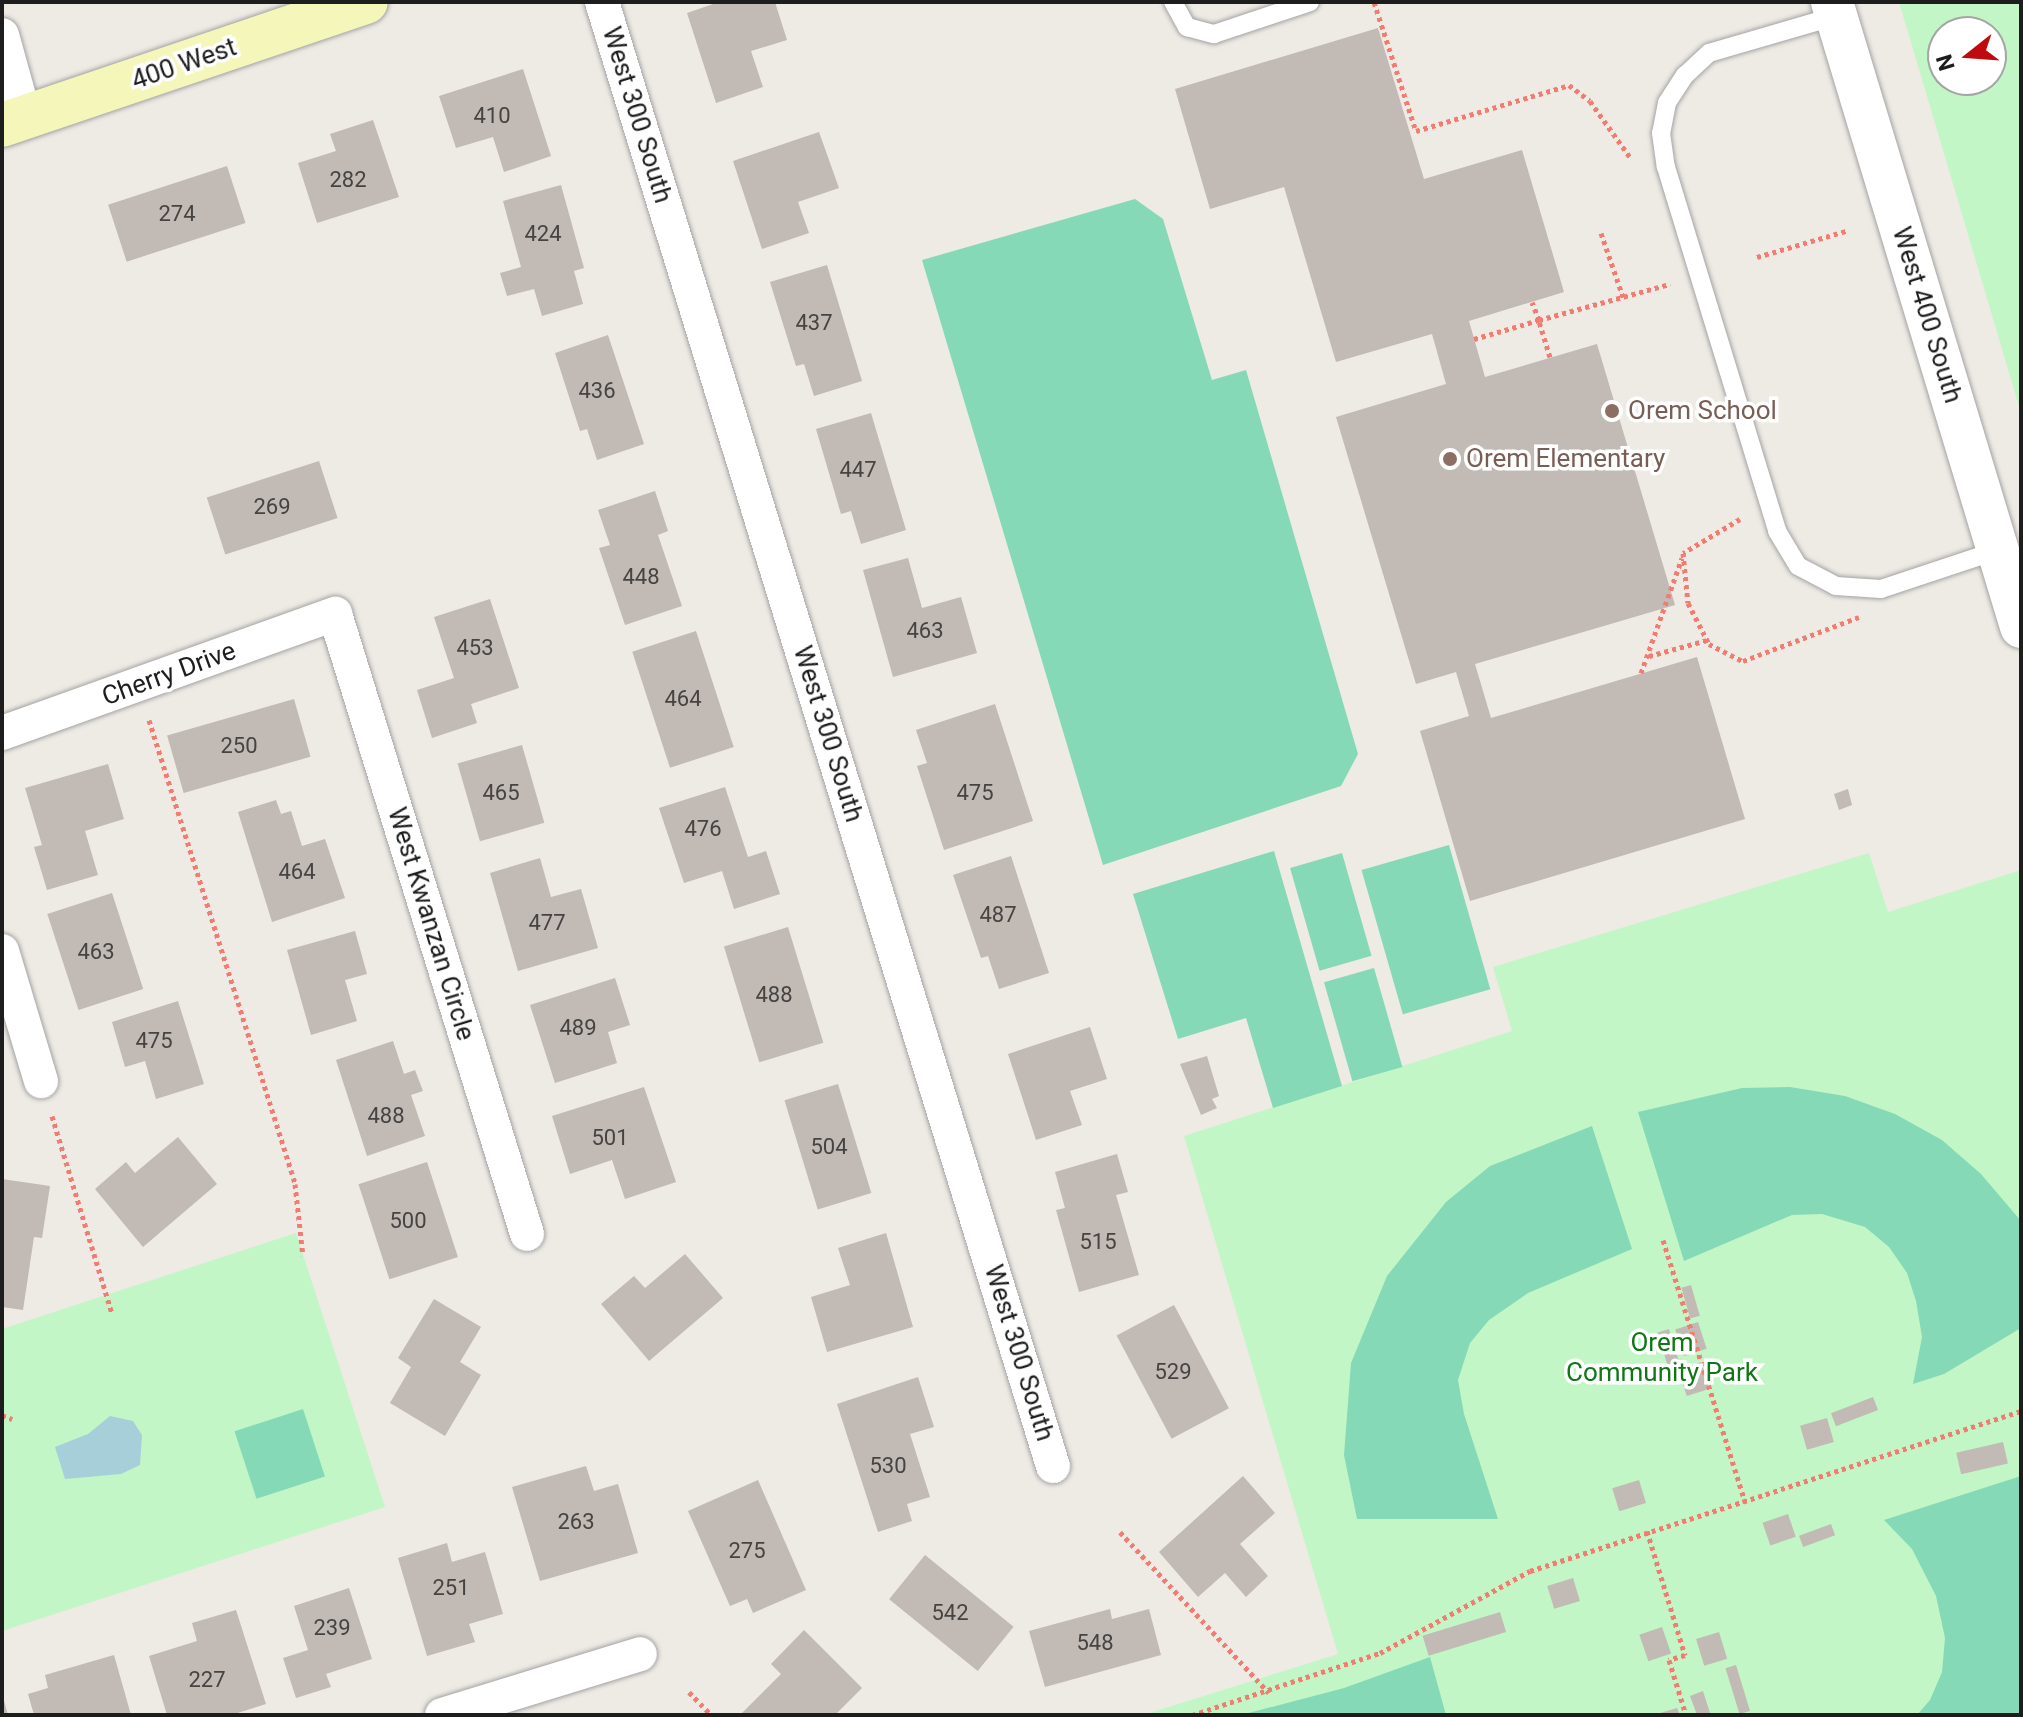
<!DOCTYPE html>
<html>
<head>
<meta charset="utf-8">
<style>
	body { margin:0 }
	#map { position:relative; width:2023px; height:1717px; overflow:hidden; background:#eeeae4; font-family:Roboto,sans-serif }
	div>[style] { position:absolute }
	.park>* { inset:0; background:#c3f6c6 }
	.pitch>* { inset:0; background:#86d9b7; transform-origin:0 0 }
	.water>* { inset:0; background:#a6cfd9 }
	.building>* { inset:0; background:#c2bab4; transform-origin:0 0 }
	.path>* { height:5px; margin-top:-2.5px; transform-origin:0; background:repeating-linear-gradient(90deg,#f27c71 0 4px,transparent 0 8px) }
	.roads { filter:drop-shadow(0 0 2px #a4a4a4) drop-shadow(0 0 2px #a4a4a4) }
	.service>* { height:18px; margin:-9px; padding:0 9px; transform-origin:9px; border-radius:9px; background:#fff }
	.minor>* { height:34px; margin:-17px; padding:0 17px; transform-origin:17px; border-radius:17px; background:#fff }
	.tertiary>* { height:42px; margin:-21px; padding:0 21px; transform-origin:21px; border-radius:21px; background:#fff }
	.secondary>* { height:44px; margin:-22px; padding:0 22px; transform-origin:22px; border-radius:22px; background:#f4f6ba }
	.dots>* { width:22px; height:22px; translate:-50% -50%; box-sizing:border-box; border:4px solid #fff; border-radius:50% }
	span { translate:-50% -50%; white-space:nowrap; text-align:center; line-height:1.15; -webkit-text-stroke:7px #fff; paint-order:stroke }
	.number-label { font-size:22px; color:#464443 }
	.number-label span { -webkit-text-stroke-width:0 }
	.street-label { font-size:26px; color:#1d1d1d }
	.education-label { font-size:26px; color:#785e54 }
	.left { translate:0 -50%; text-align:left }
	.park-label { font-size:26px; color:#117618 }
	.frame { position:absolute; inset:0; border:4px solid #1d1d1d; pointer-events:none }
	.north { position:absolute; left:1927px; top:16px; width:80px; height:80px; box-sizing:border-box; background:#fff; border:2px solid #a5a5a5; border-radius:50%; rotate:253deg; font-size:22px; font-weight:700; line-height:32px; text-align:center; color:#1d1d1d }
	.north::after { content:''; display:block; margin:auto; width:28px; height:36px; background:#c00b0e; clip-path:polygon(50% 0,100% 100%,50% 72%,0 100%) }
</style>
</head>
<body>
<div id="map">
	<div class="park">
		<i style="clip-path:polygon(evenodd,1899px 2px,2021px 2px,2021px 413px,1899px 2px,1943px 32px,1991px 32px,1991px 80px,1943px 80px,1943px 32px)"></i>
		<i style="clip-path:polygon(1869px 853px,1888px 912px,2021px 870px,2021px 1715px,1143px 1715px,1338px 1654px,1184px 1136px,1512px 1031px,1493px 967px)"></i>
		<i style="clip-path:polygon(296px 1233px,385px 1507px,2px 1631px,2px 1329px)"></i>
	</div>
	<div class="pitch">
		<i style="clip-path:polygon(1135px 199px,1163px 219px,1212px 380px,1246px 370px,1358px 754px,1341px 786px,1103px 865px,922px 260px)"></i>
		<i style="left:1449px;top:845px;width:150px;height:91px;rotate:74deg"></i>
		<i style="clip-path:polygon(1274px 851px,1342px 1086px,1273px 1108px,1246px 1018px,1178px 1039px,1133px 894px)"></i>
		<i style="left:1342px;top:853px;width:107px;height:54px;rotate:74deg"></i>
		<i style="left:1374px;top:968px;width:103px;height:52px;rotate:74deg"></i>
		<i style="clip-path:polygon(1790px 1087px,1845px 1096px,1895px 1114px,1942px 1140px,1981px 1174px,2021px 1221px,2021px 1328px,1944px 1374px,1913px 1384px,1922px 1337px,1916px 1301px,1907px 1273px,1889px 1247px,1865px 1227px,1822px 1214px,1792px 1215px,1684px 1261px,1638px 1112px,1742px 1088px)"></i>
		<i style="clip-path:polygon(1592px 1126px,1632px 1249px,1528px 1293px,1489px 1320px,1470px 1343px,1458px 1380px,1464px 1414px,1498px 1519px,1357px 1519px,1344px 1455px,1351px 1363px,1387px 1276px,1446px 1202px,1490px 1166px)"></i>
		<i style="left:303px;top:1409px;width:71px;height:72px;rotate:72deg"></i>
		<i style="clip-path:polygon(2021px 1476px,2021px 1715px,1917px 1715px,1930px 1700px,1942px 1672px,1945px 1638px,1936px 1596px,1912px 1549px,1884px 1520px)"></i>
		<i style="clip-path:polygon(1430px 1657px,1446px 1715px,1241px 1715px,1344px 1688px)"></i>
	</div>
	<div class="water">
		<i style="clip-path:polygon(110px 1416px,133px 1421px,142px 1435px,140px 1465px,121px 1474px,65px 1479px,55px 1447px,88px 1434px)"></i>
	</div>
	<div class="building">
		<i style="clip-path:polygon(719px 2px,775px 2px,787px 40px,751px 51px,763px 87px,716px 103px,687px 13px)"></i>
		<i style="clip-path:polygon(1378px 28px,1424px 179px,1522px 150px,1564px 292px,1469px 321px,1485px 377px,1597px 344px,1675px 605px,1475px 664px,1491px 718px,1697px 657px,1745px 819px,1470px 901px,1420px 731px,1469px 716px,1456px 672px,1416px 684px,1336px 417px,1446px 384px,1432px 334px,1336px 362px,1284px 187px,1210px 209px,1175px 89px)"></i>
		<i style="clip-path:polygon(523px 69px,551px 156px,504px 172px,493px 137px,456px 148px,439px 96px)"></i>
		<i style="clip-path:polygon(373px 120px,399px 197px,317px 223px,298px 163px,336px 151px,330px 134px)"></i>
		<i style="clip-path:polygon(819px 132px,839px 188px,798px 202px,809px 233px,762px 249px,733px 161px)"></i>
		<i style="left:227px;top:166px;width:60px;height:125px;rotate:72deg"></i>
		<i style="clip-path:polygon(561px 185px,584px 268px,574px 271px,583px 304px,542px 316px,534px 289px,507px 296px,500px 273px,521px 267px,503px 201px)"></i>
		<i style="clip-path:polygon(827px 265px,862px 381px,814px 396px,804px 364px,796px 366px,770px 282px)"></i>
		<i style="clip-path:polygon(608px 335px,644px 444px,597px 460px,587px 429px,580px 431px,555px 353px)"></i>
		<i style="clip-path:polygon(871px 413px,906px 530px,861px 544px,851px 511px,841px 514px,816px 429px)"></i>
		<i style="left:319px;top:461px;width:60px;height:118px;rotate:72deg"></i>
		<i style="clip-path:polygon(655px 491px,668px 531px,658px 535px,682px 606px,625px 625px,599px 548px,610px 545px,598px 510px)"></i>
		<i style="clip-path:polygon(908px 558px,922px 608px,961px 597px,977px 653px,893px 677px,863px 570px)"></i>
		<i style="clip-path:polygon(490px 599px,519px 688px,471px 704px,477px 723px,432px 738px,417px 690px,454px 678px,434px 617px)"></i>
		<i style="left:696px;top:631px;width:122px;height:67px;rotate:72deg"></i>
		<i style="left:294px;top:699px;width:60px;height:132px;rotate:74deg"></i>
		<i style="clip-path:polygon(995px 704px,1033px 821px,944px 850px,917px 766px,927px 763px,916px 730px)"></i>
		<i style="left:522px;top:745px;width:81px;height:67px;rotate:74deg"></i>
		<i style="clip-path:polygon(108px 764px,124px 819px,85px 831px,98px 875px,47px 890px,34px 847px,42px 845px,25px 788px)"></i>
		<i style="clip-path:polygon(725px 787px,748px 857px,766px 851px,780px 894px,734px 909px,722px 871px,684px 883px,659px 808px)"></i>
		<i style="clip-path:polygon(1848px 789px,1852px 805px,1839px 810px,1834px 794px)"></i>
		<i style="clip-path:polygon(276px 800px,281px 814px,291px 811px,302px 846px,325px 839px,345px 898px,272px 922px,238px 812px)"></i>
		<i style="clip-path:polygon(1011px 856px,1049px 973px,999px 989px,988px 956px,981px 958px,953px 875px)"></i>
		<i style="clip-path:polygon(540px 858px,551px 897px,581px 889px,598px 948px,518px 971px,490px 873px)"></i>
		<i style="left:112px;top:893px;width:101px;height:68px;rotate:72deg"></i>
		<i style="left:788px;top:927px;width:121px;height:67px;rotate:73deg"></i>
		<i style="clip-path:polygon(355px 931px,367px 974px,345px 980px,357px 1021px,311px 1035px,287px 950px)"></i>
		<i style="clip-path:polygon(615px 978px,630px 1025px,608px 1032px,617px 1063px,555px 1083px,530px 1005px)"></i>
		<i style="clip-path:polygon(178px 1001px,204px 1084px,156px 1099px,145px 1061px,125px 1067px,112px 1022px)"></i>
		<i style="clip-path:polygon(1090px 1027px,1107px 1079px,1070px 1091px,1082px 1125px,1036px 1140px,1008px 1054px)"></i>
		<i style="clip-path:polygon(393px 1041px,404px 1074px,415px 1070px,423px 1091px,411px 1095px,425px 1136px,367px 1156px,336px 1060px)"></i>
		<i style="clip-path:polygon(1207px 1056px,1219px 1096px,1212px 1099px,1217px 1108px,1201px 1115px,1180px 1064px)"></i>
		<i style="left:838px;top:1084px;width:114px;height:56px;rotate:73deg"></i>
		<i style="clip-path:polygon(644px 1087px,676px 1182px,625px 1199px,612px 1160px,570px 1174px,552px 1116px)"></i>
		<i style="clip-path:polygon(178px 1137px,217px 1184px,143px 1247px,95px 1189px,126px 1162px,135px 1173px)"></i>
		<i style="clip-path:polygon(1117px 1154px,1128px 1192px,1116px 1195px,1139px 1275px,1079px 1292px,1056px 1210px,1065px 1208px,1055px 1172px)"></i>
		<i style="left:427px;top:1162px;width:100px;height:72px;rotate:72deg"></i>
		<i style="clip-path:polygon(2px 1179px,50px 1186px,42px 1238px,34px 1237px,23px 1310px,2px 1307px)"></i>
		<i style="clip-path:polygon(886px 1233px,913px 1327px,827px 1352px,811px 1297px,850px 1285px,838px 1248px)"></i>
		<i style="clip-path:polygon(685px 1254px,723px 1298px,649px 1361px,601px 1304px,634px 1276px,645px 1288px)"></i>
		<i style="left:1691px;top:1285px;width:32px;height:10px;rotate:74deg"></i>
		<i style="clip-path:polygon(434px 1299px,481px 1327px,460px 1362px,481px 1375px,445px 1436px,390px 1403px,411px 1367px,398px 1358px)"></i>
		<i style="left:1174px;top:1305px;width:117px;height:65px;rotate:62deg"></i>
		<i style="left:1698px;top:1322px;width:28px;height:24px;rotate:72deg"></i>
		<i style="left:1669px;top:1329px;width:34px;height:12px;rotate:73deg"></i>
		<i style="left:1701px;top:1362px;width:28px;height:24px;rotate:72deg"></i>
		<i style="clip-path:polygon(918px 1377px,934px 1427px,910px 1434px,930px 1497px,907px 1504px,912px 1521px,878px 1532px,837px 1404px)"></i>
		<i style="left:1873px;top:1397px;width:14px;height:45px;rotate:69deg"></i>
		<i style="left:1827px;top:1418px;width:25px;height:28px;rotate:74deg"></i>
		<i style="left:2003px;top:1442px;width:22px;height:48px;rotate:77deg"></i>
		<i style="clip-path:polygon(586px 1466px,594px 1491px,618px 1484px,638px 1553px,540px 1581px,512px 1487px)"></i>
		<i style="clip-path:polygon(1243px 1476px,1275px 1513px,1240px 1544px,1268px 1576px,1246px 1597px,1225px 1573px,1198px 1597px,1159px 1552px)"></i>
		<i style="clip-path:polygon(758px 1480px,806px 1590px,753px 1613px,747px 1599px,730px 1606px,688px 1511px)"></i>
		<i style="left:1639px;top:1480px;width:24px;height:28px;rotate:73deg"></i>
		<i style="left:1788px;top:1514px;width:24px;height:27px;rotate:71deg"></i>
		<i style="left:1831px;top:1524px;width:12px;height:34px;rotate:70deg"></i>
		<i style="clip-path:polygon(447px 1543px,452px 1562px,485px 1552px,503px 1614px,469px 1624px,475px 1642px,427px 1656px,398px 1558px)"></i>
		<i style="left:925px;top:1555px;width:114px;height:57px;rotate:39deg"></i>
		<i style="left:1573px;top:1578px;width:24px;height:27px;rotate:73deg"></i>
		<i style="clip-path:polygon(349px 1588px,372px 1659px,326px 1674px,331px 1687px,296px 1698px,283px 1658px,308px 1650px,294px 1606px)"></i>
		<i style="clip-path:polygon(1110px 1609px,1112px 1619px,1149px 1609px,1161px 1655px,1045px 1687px,1029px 1631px)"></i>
		<i style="clip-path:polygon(236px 1610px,266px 1704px,231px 1715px,167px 1715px,149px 1656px,197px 1641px,192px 1623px)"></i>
		<i style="left:1500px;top:1612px;width:21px;height:81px;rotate:73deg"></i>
		<i style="left:1662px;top:1627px;width:28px;height:24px;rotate:71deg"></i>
		<i style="clip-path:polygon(804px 1630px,862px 1688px,835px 1715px,740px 1715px,781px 1674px,771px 1664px)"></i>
		<i style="left:1719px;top:1632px;width:28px;height:24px;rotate:73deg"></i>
		<i style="clip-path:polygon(114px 1655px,131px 1715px,34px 1715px,28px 1694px,48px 1688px,45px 1675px)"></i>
		<i style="left:1736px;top:1665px;width:48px;height:11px;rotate:73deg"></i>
		<i style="clip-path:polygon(1703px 1691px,1710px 1713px,1697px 1715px,1690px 1696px)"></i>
		<i style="clip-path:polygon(2px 1697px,3px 1697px,8px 1715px,2px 1715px)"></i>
		<i style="clip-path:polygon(1677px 1708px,1680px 1715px,1657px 1715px,1657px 1714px)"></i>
	</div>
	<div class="path">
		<i style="left:1374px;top:2px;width:136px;rotate:72deg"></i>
		<i style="left:1416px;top:131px;width:160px;rotate:-16.7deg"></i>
		<i style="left:1569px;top:85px;width:26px;rotate:37deg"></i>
		<i style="left:1590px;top:101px;width:69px;rotate:54.5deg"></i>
		<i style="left:1601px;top:233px;width:68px;rotate:71deg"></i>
		<i style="left:1757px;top:257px;width:93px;rotate:-16.3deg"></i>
		<i style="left:1474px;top:339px;width:68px;rotate:-16.3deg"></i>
		<i style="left:1539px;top:320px;width:19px;rotate:-111deg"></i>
		<i style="left:1550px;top:357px;width:39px;rotate:-107deg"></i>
		<i style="left:1539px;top:320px;width:136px;rotate:-15.4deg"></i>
		<i style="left:1740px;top:519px;width:66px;rotate:149.2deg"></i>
		<i style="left:1683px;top:553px;width:50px;rotate:84.3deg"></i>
		<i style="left:1688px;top:603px;width:46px;rotate:62.9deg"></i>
		<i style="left:1709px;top:644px;width:38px;rotate:27deg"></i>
		<i style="left:1743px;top:661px;width:124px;rotate:-20.8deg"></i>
		<i style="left:1649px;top:656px;width:60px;rotate:-15.4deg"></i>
		<i style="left:1641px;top:673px;width:122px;rotate:-70.4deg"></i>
		<i style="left:149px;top:720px;width:486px;rotate:72.5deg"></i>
		<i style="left:295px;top:1184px;width:72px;rotate:83.7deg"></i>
		<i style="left:52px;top:1116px;width:206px;rotate:73.1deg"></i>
		<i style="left:1663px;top:1240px;width:274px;rotate:72.6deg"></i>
		<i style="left:2px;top:1415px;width:11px;rotate:22deg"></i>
		<i style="left:1647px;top:1531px;width:130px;rotate:73deg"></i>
		<i style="left:1685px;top:1655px;width:17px;rotate:163deg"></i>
		<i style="left:1669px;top:1660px;width:58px;rotate:72.8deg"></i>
		<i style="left:1120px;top:1532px;width:219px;rotate:47.2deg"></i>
		<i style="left:689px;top:1692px;width:32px;rotate:46deg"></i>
		<i style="left:1192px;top:1715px;width:198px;rotate:-18.3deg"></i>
		<i style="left:1380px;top:1653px;width:171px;rotate:-28.7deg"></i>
		<i style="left:1530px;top:1571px;width:516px;rotate:-18.05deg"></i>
	</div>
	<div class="roads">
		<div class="service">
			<i style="left:1173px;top:2px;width:29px;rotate:61deg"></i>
			<i style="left:1187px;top:27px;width:28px;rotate:15deg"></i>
			<i style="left:1214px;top:34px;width:101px;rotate:-18.4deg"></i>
			<i style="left:1836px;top:16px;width:132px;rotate:163.8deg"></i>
			<i style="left:1709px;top:53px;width:33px;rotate:137deg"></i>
			<i style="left:1685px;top:75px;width:33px;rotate:123deg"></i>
			<i style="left:1667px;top:103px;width:31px;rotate:101deg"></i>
			<i style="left:1661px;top:133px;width:34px;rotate:82deg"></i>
			<i style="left:1666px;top:167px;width:381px;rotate:73deg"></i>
			<i style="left:1777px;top:531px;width:41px;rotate:59deg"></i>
			<i style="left:1798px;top:566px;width:43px;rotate:27.8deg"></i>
			<i style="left:1836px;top:586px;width:45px;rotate:3.8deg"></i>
			<i style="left:1881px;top:589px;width:123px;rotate:-18.4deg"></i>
		</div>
		<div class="minor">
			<i style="left:602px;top:2px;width:1532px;rotate:72.88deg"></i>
			<i style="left:2px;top:35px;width:86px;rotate:74.5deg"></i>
			<i style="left:2px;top:733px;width:354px;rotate:-19.7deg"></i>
			<i style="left:335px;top:614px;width:649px;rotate:72.79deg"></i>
			<i style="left:2px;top:951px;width:136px;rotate:73.3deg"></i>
			<i style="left:442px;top:1715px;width:207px;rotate:-17.1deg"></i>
		</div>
		<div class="tertiary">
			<i style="left:1832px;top:2px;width:653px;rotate:73.17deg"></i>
		</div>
		<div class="secondary">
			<i style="left:2px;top:125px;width:384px;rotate:-18.7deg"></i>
		</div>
	</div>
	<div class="dots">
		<i style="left:1612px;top:411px;background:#8d6e63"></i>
		<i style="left:1450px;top:459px;background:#8d6e63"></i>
	</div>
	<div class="number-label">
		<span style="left:492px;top:116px">410</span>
		<span style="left:348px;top:180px">282</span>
		<span style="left:177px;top:214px">274</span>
		<span style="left:543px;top:234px">424</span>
		<span style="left:814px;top:323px">437</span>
		<span style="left:597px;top:391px">436</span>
		<span style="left:858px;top:470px">447</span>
		<span style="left:272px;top:507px">269</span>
		<span style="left:641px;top:577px">448</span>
		<span style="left:925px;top:631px">463</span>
		<span style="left:475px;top:648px">453</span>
		<span style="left:683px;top:699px">464</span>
		<span style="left:239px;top:746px">250</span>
		<span style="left:501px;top:793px">465</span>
		<span style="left:975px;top:793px">475</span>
		<span style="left:703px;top:829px">476</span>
		<span style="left:297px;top:872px">464</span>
		<span style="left:998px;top:915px">487</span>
		<span style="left:547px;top:923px">477</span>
		<span style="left:96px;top:952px">463</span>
		<span style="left:774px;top:995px">488</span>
		<span style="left:578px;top:1028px">489</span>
		<span style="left:154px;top:1041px">475</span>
		<span style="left:386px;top:1116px">488</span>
		<span style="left:610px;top:1138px">501</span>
		<span style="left:829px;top:1147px">504</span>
		<span style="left:408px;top:1221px">500</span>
		<span style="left:1098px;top:1242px">515</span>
		<span style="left:1173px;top:1372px">529</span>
		<span style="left:888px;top:1466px">530</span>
		<span style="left:576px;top:1522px">263</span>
		<span style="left:747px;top:1551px">275</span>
		<span style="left:451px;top:1588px">251</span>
		<span style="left:950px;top:1613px">542</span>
		<span style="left:332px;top:1628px">239</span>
		<span style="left:1095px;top:1643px">548</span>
		<span style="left:207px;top:1680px">227</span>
	</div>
	<div class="street-label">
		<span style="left:184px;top:64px;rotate:-19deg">400 West</span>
		<span style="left:637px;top:115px;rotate:73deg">West 300 South</span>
		<span style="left:1927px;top:315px;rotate:73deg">West 400 South</span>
		<span style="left:169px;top:674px;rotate:-20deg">Cherry Drive</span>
		<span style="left:828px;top:734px;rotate:73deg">West 300 South</span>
		<span style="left:431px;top:924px;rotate:73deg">West Kwanzan Circle</span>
		<span style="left:1019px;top:1353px;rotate:73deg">West 300 South</span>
	</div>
	<div class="education-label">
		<span class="left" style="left:1628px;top:411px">Orem School</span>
		<span class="left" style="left:1466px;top:459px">Orem Elementary</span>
	</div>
	<div class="park-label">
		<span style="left:1662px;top:1358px">Orem<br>Community Park</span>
	</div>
	<div class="frame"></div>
	<div class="north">N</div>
</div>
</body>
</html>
